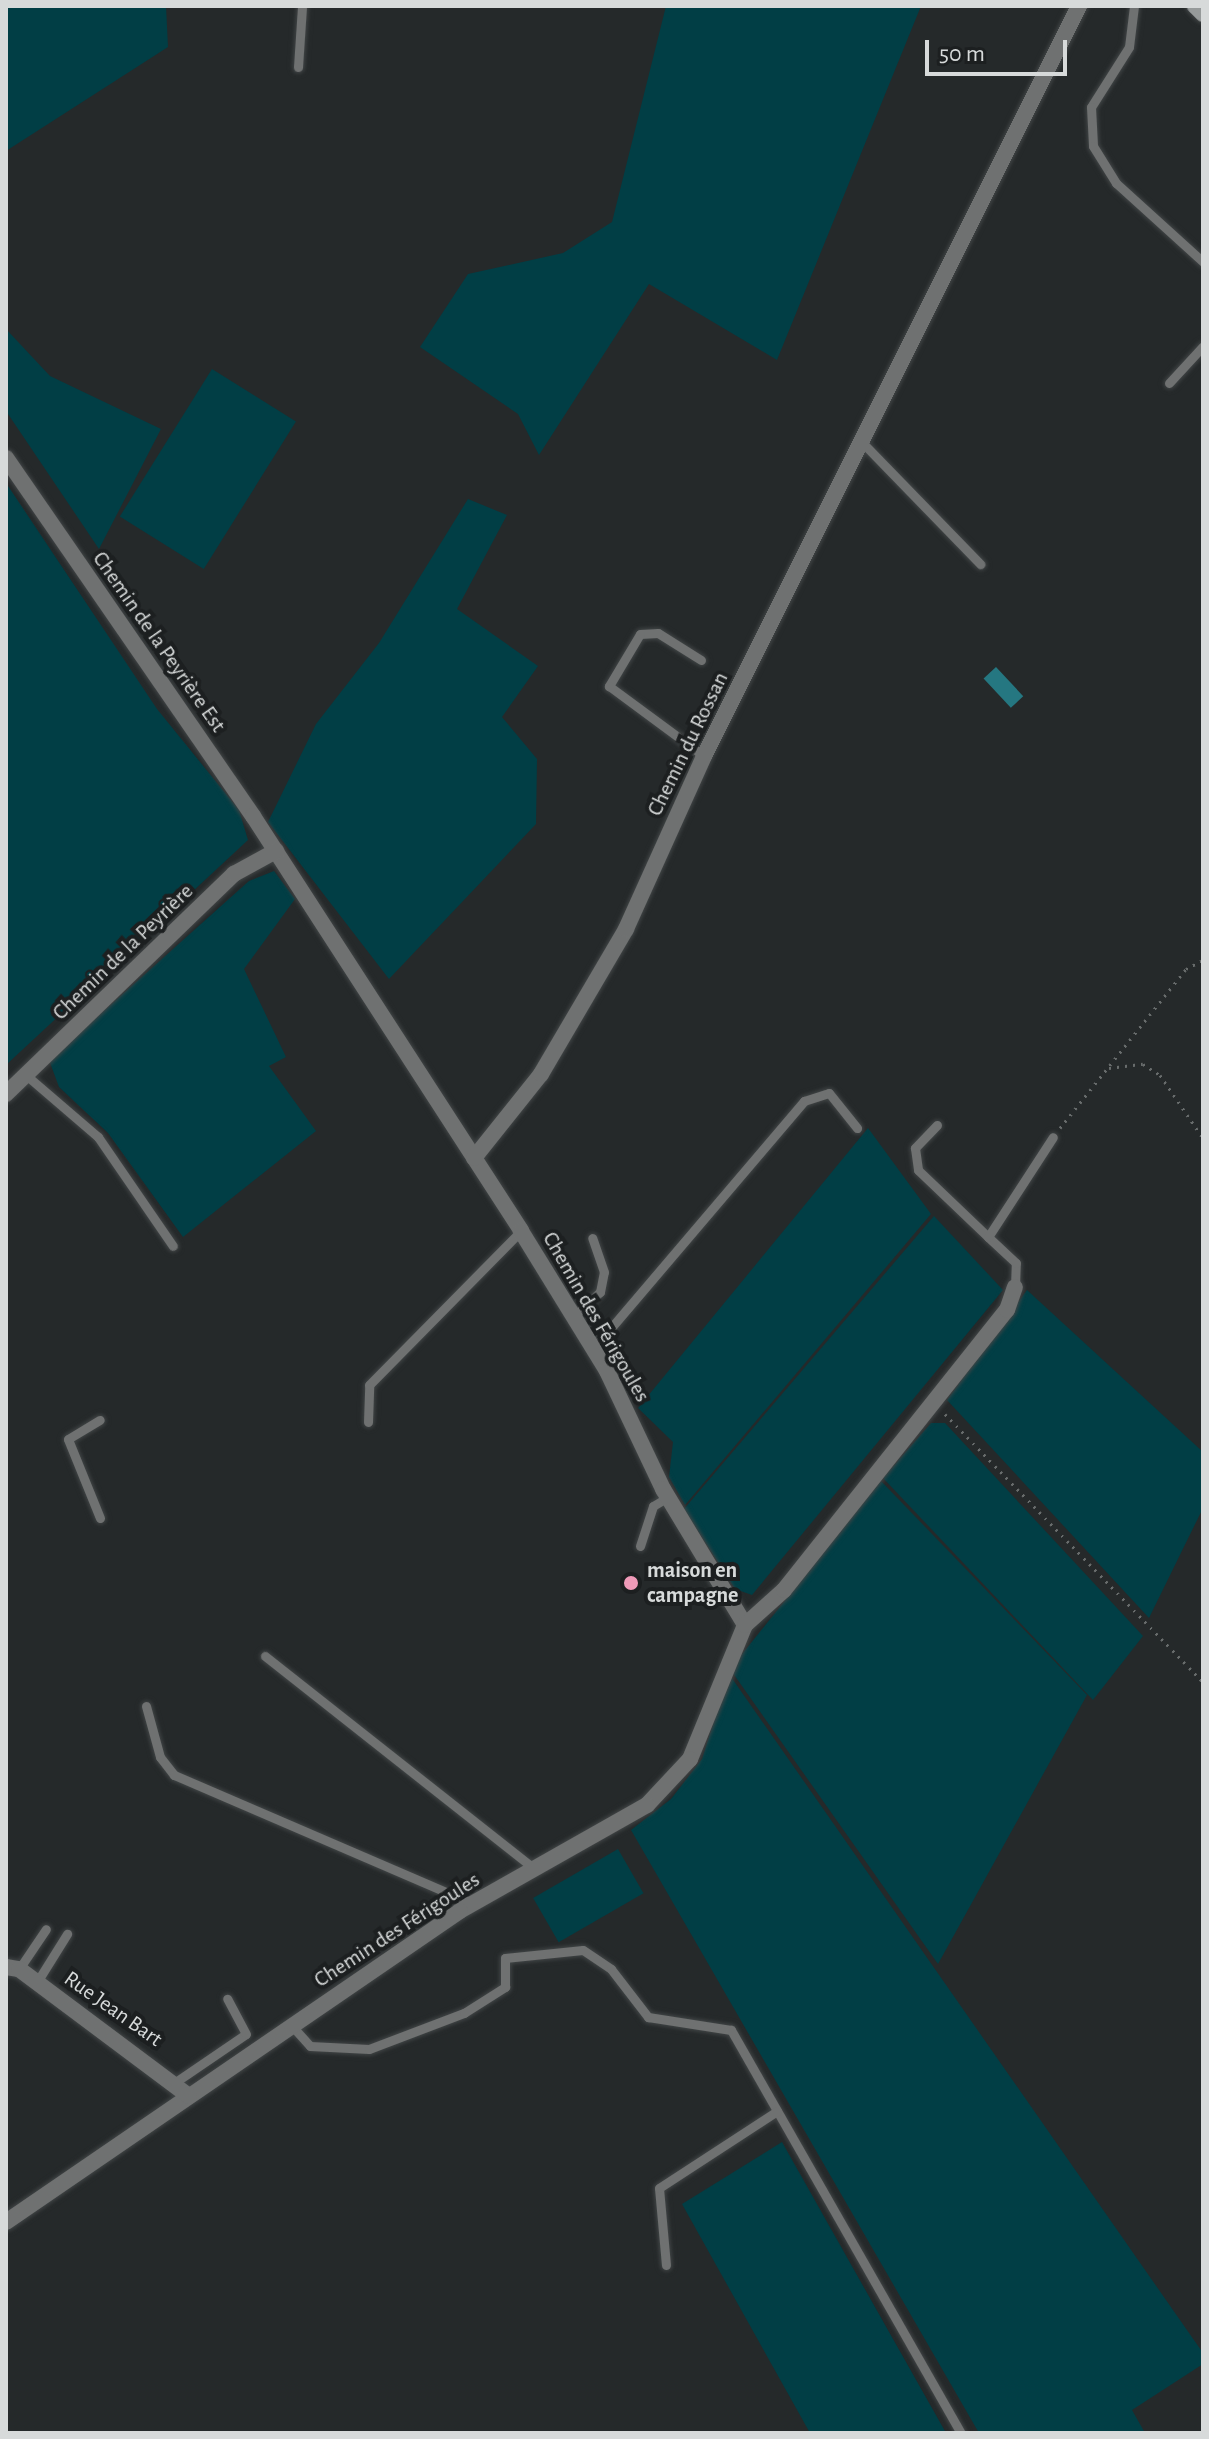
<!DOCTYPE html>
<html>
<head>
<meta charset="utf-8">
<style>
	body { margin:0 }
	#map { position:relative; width:1209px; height:2439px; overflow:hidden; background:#25292a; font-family:"Alegreya Sans",sans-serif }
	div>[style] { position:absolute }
	.green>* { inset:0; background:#013e45; transform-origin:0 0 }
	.water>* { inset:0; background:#257781; transform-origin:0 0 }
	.path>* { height:3px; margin-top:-1.5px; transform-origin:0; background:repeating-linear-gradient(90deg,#686c6c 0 2px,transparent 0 8px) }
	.roads { filter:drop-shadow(0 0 2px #414546) drop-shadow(0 0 2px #414546) }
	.lane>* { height:9px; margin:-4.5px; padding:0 4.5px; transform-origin:4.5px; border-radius:4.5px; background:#6f7171 }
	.street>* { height:16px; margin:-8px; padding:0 8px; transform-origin:8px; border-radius:8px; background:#6f7171 }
	.secondary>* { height:16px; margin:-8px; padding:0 8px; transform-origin:8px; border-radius:8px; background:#969a9a }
	.dots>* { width:22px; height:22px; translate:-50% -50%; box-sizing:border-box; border:4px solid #1c1f20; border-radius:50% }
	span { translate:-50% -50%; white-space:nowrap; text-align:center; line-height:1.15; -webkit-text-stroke:8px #1c1f20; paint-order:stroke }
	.street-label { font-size:22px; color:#d7dada }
	.poi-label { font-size:22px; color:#d7dada; font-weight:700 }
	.left { translate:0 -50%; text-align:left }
	.frame { position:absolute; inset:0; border:8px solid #d7dada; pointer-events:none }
	.scale { position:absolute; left:925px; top:40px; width:142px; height:36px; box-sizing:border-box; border:4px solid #d7dada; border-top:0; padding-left:10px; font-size:24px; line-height:28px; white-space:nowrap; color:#d7dada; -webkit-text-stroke:6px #1c1f20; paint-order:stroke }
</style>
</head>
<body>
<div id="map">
	<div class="green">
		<i style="clip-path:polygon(6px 6px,166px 6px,168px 47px,6px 151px)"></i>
		<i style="clip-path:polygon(666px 6px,921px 6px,777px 360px,649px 284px,539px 455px,518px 414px,420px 347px,468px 274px,563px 253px,612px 222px)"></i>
		<i style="clip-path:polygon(6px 329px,50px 376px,161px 429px,99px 549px,6px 411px)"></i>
		<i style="left:212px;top:369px;width:99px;height:174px;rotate:32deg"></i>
		<i style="clip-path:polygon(6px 483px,157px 709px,239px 810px,248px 840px,6px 1065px)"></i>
		<i style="clip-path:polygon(468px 499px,507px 515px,457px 609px,538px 666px,502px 717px,537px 759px,536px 824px,389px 979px,268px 822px,316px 724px,379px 643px)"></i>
		<i style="clip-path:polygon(274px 871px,295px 899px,244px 969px,286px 1057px,269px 1066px,316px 1131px,183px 1237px,108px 1133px,59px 1087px,49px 1060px,249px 881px)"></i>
		<i style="clip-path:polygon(868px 1128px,931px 1214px,685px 1505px,669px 1477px,673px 1442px,638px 1408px)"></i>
		<i style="clip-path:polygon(934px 1216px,1003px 1290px,752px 1595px,735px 1589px,684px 1509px)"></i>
		<i style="clip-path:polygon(1027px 1290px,1203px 1452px,1203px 1508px,1149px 1618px,947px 1400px)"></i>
		<i style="clip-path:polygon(931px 1423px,945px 1423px,1143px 1636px,1093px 1700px,883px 1478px)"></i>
		<i style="clip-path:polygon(881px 1481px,1087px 1695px,938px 1964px,730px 1669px)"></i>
		<i style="clip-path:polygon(729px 1674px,1203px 2353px,1203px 2364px,1132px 2410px,1145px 2433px,979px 2433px,631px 1830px,671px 1799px,702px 1759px)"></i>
		<i style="left:618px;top:1849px;width:51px;height:98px;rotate:60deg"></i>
		<i style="clip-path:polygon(782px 2142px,946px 2433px,810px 2433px,682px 2204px)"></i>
	</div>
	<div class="water">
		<i style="left:996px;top:667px;width:40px;height:17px;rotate:47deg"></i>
	</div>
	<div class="path">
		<i style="left:1109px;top:1068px;width:34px;rotate:-7deg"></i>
		<i style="left:1143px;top:1064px;width:20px;rotate:33deg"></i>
		<i style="left:1160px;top:1075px;width:76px;rotate:55.7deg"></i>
		<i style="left:1060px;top:1128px;width:203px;rotate:-51.6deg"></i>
		<i style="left:1186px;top:969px;width:19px;rotate:-28deg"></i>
		<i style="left:945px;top:1414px;width:372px;rotate:46.1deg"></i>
	</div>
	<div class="roads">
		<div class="lane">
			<i style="left:1134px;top:6px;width:41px;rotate:97deg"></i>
			<i style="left:1129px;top:47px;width:71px;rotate:122.3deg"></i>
			<i style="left:1091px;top:107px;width:39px;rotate:87deg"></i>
			<i style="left:1093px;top:146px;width:44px;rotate:58.1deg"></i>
			<i style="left:1116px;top:183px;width:118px;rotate:42.2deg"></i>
			<i style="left:298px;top:67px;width:61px;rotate:-86.2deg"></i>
			<i style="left:1169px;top:383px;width:50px;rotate:-47.4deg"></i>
			<i style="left:860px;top:440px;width:173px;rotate:45.9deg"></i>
			<i style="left:701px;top:660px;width:51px;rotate:-147.9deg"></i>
			<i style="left:658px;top:633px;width:18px;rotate:177deg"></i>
			<i style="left:640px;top:634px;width:61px;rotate:120.8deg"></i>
			<i style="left:609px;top:686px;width:118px;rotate:36.4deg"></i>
			<i style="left:26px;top:1075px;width:95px;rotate:40.7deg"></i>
			<i style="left:98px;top:1137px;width:132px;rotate:55.5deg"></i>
			<i style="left:937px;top:1125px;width:32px;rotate:134deg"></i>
			<i style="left:915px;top:1148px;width:22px;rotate:82deg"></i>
			<i style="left:918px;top:1170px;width:97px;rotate:43.7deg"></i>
			<i style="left:1015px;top:1287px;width:24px;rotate:-88deg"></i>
			<i style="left:1016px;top:1263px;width:38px;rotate:-137deg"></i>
			<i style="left:988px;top:1237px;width:119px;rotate:-57deg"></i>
			<i style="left:573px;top:1317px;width:37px;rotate:-43deg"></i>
			<i style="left:600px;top:1292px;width:20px;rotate:-79deg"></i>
			<i style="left:604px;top:1272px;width:36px;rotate:-109deg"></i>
			<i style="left:593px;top:1349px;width:326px;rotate:-49.6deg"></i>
			<i style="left:804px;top:1101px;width:26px;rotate:-18deg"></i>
			<i style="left:829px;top:1093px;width:45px;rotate:51.3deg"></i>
			<i style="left:368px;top:1422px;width:37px;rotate:-88deg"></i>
			<i style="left:369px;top:1385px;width:216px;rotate:-45.4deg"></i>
			<i style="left:100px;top:1518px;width:85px;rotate:-112.1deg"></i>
			<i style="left:68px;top:1439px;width:37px;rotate:-31deg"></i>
			<i style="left:640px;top:1546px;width:42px;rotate:-72deg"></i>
			<i style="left:653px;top:1506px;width:17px;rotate:-31deg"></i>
			<i style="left:265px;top:1656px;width:344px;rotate:38.3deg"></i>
			<i style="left:146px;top:1706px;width:53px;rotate:74.6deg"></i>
			<i style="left:160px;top:1757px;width:23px;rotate:52deg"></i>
			<i style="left:174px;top:1775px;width:326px;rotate:23.3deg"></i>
			<i style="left:19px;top:1969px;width:48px;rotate:-56deg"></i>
			<i style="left:37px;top:1982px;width:57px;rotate:-58deg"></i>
			<i style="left:292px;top:2026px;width:27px;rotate:48deg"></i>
			<i style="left:310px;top:2046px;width:59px;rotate:2.9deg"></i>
			<i style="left:369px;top:2049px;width:102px;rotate:-20.8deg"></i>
			<i style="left:464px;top:2013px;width:49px;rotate:-32.4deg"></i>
			<i style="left:505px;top:1987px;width:29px;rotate:-90deg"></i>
			<i style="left:505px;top:1958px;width:78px;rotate:-5.9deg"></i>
			<i style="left:583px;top:1950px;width:34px;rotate:34deg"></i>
			<i style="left:611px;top:1969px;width:61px;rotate:52.4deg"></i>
			<i style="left:648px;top:2017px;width:84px;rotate:8.9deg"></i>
			<i style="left:731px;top:2030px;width:464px;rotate:60.3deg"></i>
			<i style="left:177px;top:2081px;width:83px;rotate:-34.3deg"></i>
			<i style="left:246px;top:2034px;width:40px;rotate:-118deg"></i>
			<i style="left:666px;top:2265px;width:77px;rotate:-95.2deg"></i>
			<i style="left:659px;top:2188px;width:141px;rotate:-33.1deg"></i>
		</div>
		<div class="street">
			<i style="left:6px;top:458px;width:435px;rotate:55.4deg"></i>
			<i style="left:253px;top:816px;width:494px;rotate:57.1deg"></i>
			<i style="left:521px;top:1231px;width:164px;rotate:58.4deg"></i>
			<i style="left:607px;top:1371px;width:131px;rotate:64.6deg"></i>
			<i style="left:663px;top:1489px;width:159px;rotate:58.9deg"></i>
			<i style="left:745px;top:1625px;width:145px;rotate:112.3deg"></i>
			<i style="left:690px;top:1759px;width:63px;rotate:133.1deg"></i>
			<i style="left:647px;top:1805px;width:215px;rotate:150.5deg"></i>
			<i style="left:460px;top:1911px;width:550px;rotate:145.59deg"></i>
			<i style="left:6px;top:1094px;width:317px;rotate:-44deg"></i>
			<i style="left:234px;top:874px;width:48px;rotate:-28.7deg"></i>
			<i style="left:474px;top:1158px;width:107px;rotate:-51.4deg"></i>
			<i style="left:541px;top:1074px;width:168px;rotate:-59.6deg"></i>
			<i style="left:626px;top:929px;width:190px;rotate:-65.7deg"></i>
			<i style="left:704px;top:756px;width:839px;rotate:-63.43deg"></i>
			<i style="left:745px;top:1625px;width:52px;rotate:-41.9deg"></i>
			<i style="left:784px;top:1590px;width:358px;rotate:-51.5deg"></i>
			<i style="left:1007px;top:1310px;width:24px;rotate:-71deg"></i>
			<i style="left:6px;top:1967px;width:13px;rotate:9deg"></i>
			<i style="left:19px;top:1969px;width:212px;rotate:36.8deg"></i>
		</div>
		<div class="secondary">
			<i style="left:1195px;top:6px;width:11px;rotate:45deg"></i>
		</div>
	</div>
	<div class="dots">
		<i style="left:631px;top:1583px;background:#ef9ab8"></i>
	</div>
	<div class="street-label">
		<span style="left:159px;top:642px;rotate:55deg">Chemin de la Peyrière Est</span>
		<span style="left:688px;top:744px;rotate:-64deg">Chemin du Rossan</span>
		<span style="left:123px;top:952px;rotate:-44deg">Chemin de la Peyrière</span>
		<span style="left:596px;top:1317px;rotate:60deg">Chemin des Férigoules</span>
		<span style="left:397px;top:1930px;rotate:-33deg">Chemin des Férigoules</span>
		<span style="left:113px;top:2009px;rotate:35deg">Rue Jean Bart</span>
	</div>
	<div class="poi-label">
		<span class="left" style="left:647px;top:1583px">maison en<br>campagne</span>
	</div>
	<div class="frame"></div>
	<div class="scale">50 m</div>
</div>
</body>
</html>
